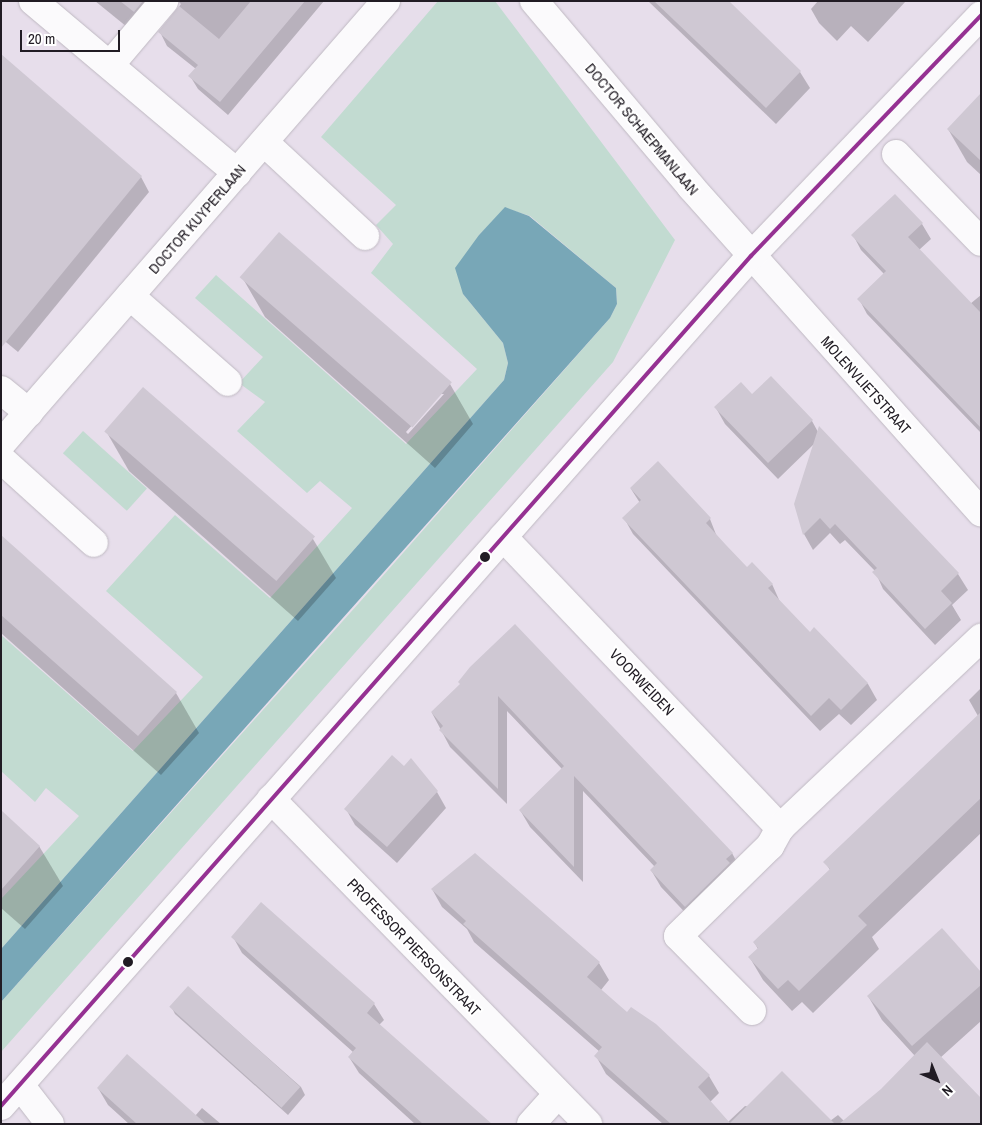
<!DOCTYPE html>
<html>
<head>
<meta charset="utf-8">
<style>
	body { margin:0 }
	#map { position:relative; width:982px; height:1125px; overflow:hidden; background:#e7deeb; font-family:"Archivo Narrow",sans-serif }
	div>[style] { position:absolute }
	.green>* { inset:0; background:#c2dbd1; transform-origin:0 0 }
	.water>* { inset:0; background:#78a7b7 }
	.shadow>* { inset:0; background:#0003 }
	.building>* { inset:0; background:#cfc8d3; transform-origin:0 0 }
	.roads { filter:drop-shadow(0 0 1px #bfb9c2) drop-shadow(0 0 1px #bfb9c2) }
	.minor>* { height:28px; margin:-14px; padding:0 14px; transform-origin:14px; border-radius:14px; background:#fbfafc }
	.bus-1>* { height:4px; margin:-2px; padding:0 2px; transform-origin:2px; border-radius:2px; background:#953192 }
	.dots>* { width:14px; height:14px; translate:-50% -50%; box-sizing:border-box; border:2px solid #fff; border-radius:50% }
	span { translate:-50% -50%; white-space:nowrap; text-align:center; line-height:1.15; -webkit-text-stroke:4px #fff; paint-order:stroke }
	.street-label { font-size:15px; color:#211c24 }
	.frame { position:absolute; inset:0; border:2px solid #211c24; pointer-events:none }
	.north { position:absolute; left:912px; top:1055px; width:50px; height:50px; -webkit-text-stroke:4px #fff; paint-order:stroke; rotate:136deg; font-size:14px; font-weight:700; line-height:20px; text-align:center; color:#211c24 }
	.north::after { content:''; display:block; margin:auto; width:18px; height:22px; background:#211c24; clip-path:polygon(50% 0,100% 100%,50% 72%,0 100%) }
	.scale { position:absolute; left:20px; top:30px; width:100px; height:22px; box-sizing:border-box; border:2px solid #211c24; border-top:0; padding-left:6px; font-size:15px; line-height:18px; white-space:nowrap; color:#211c24; -webkit-text-stroke:4px #fff; paint-order:stroke }
</style>
</head>
<body>
<div id="map">
	<div class="green">
		<i style="clip-path:polygon(438px 1px,495px 1px,675px 240px,613px 362px,1px 1052px,1px 1002px,359px 603px,610px 318px,617px 304px,616px 288px,530px 216px,505px 208px,479px 235px,463px 294px,503px 343px,508px 363px,504px 380px,1px 949px,1px 899px,79px 816px,46px 788px,35px 802px,1px 771px,1px 635px,133px 751px,203px 677px,106px 591px,175px 515px,270px 598px,352px 508px,320px 481px,307px 493px,237px 431px,265px 402px,239px 383px,263px 357px,195px 298px,216px 275px,406px 444px,477px 369px,371px 273px,393px 244px,376px 225px,396px 205px,321px 137px)"></i>
		<i style="left:83px;top:431px;width:86px;height:30px;rotate:42deg"></i>
	</div>
	<div class="water">
		<i style="clip-path:polygon(505px 207px,529px 216px,616px 288px,617px 304px,610px 318px,1px 1002px,1px 949px,504px 380px,508px 363px,503px 343px,463px 294px,455px 268px,479px 235px)"></i>
	</div>
	<div class="shadow">
		<i style="clip-path:polygon(95px 1px,164px 1px,132px 31px)"></i>
		<i style="clip-path:polygon(178px 1px,324px 1px,228px 115px,198px 89px,190px 76px,196px 69px,167px 46px,160px 32px,181px 4px)"></i>
		<i style="clip-path:polygon(648px 1px,726px 1px,800px 72px,810px 88px,776px 124px)"></i>
		<i style="clip-path:polygon(818px 1px,906px 1px,868px 42px,851px 26px,837px 41px,819px 23px,811px 9px)"></i>
		<i style="clip-path:polygon(1px 55px,141px 177px,149px 192px,18px 352px,1px 338px)"></i>
		<i style="clip-path:polygon(981px 95px,981px 175px,967px 162px,948px 129px)"></i>
		<i style="clip-path:polygon(922px 224px,931px 239px,919px 250px,970px 304px,981px 295px,981px 433px,867px 314px,859px 299px,884px 274px,861px 250px,853px 235px)"></i>
		<i style="clip-path:polygon(evenodd,242px 277px,450px 384px,473px 424px,435px 468px,265px 317px,242px 277px,440px 394px,444px 394px,408px 434px,406px 432px,440px 394px)"></i>
		<i style="clip-path:polygon(752px 396px,812px 421px,818px 432px,819px 428px,958px 574px,968px 590px,952px 605px,961px 620px,935px 645px,883px 589px,875px 571px,845px 540px,840px 544px,830px 533px,813px 550px,804px 534px,814px 444px,778px 479px,725px 424px,716px 408px)"></i>
		<i style="clip-path:polygon(106px 431px,313px 539px,336px 578px,298px 621px,129px 471px)"></i>
		<i style="clip-path:polygon(631px 489px,710px 519px,717px 537px,747px 568px,772px 584px,780px 602px,810px 634px,814px 629px,868px 684px,877px 700px,851px 725px,839px 714px,820px 731px,633px 534px,624px 518px,640px 503px)"></i>
		<i style="clip-path:polygon(1px 536px,176px 693px,199px 733px,161px 775px,1px 633px)"></i>
		<i style="clip-path:polygon(471px 668px,732px 853px,741px 870px,695px 923px,661px 887px,651px 870px,655px 867px,583px 791px,583px 882px,530px 827px,520px 810px,562px 769px,507px 711px,507px 804px,450px 747px,432px 713px,461px 685px)"></i>
		<i style="clip-path:polygon(981px 688px,981px 833px,872px 937px,879px 949px,813px 1013px,802px 1002px,792px 1011px,763px 980px,750px 958px,758px 949px,754px 942px,830px 870px,825px 862px,978px 716px,969px 700px)"></i>
		<i style="clip-path:polygon(437px 792px,446px 808px,397px 863px,355px 825px,346px 809px)"></i>
		<i style="clip-path:polygon(1px 812px,39px 846px,63px 886px,25px 929px,1px 908px)"></i>
		<i style="clip-path:polygon(475px 855px,599px 963px,609px 980px,601px 990px,627px 1013px,655px 1025px,709px 1076px,719px 1093px,710px 1102px,728px 1122px,745px 1106px,830px 1121px,838px 1115px,844px 1121px,882px 1090px,915px 1056px,882px 1020px,868px 996px,981px 973px,981px 1021px,940px 1058px,981px 1124px,663px 1124px,606px 1074px,596px 1056px,600px 1052px,474px 942px,467px 929px,442px 907px,432px 889px)"></i>
		<i style="clip-path:polygon(261px 904px,374px 1004px,384px 1020px,379px 1025px,490px 1124px,415px 1124px,359px 1073px,349px 1057px,353px 1052px,242px 953px,233px 937px)"></i>
		<i style="clip-path:polygon(188px 987px,301px 1087px,305px 1095px,288px 1115px,175px 1014px,171px 1006px)"></i>
		<i style="clip-path:polygon(98px 1088px,195px 1116px,202px 1108px,221px 1124px,129px 1124px,108px 1105px)"></i>
	</div>
	<div class="building">
		<i style="clip-path:polygon(120px 1px,143px 1px,134px 12px)"></i>
		<i style="clip-path:polygon(251px 1px,305px 1px,220px 102px,188px 76px,198px 65px,158px 32px,179px 6px,219px 39px)"></i>
		<i style="clip-path:polygon(654px 1px,729px 1px,801px 71px,766px 108px)"></i>
		<i style="clip-path:polygon(1px 54px,142px 176px,1px 348px)"></i>
		<i style="clip-path:polygon(981px 93px,981px 161px,947px 129px)"></i>
		<i style="clip-path:polygon(895px 194px,923px 223px,908px 237px,981px 313px,981px 428px,857px 299px,886px 271px,851px 235px)"></i>
		<i style="left:279px;top:232px;width:229px;height:60px;rotate:41deg"></i>
		<i style="clip-path:polygon(771px 376px,813px 420px,768px 463px,714px 407px,741px 382px,752px 394px)"></i>
		<i style="left:143px;top:387px;width:228px;height:59px;rotate:41deg"></i>
		<i style="clip-path:polygon(819px 426px,959px 573px,941px 591px,952px 603px,925px 629px,872px 572px,877px 568px,835px 524px,830px 529px,820px 518px,803px 535px,794px 504px)"></i>
		<i style="clip-path:polygon(658px 461px,711px 518px,706px 523px,726px 545px,747px 567px,752px 562px,773px 584px,768px 588px,810px 632px,814px 627px,868px 683px,841px 710px,829px 698px,811px 716px,622px 518px,641px 500px,630px 488px)"></i>
		<i style="clip-path:polygon(1px 535px,177px 692px,138px 736px,1px 615px)"></i>
		<i style="clip-path:polygon(515px 624px,733px 853px,726px 859px,730px 863px,685px 907px,650px 870px,657px 863px,574px 776px,574px 867px,519px 810px,564px 766px,498px 696px,498px 789px,439px 730px,443px 726px,431px 712px,460px 684px,458px 682px,470px 667px)"></i>
		<i style="clip-path:polygon(981px 712px,981px 798px,858px 916px,867px 925px,799px 991px,788px 980px,778px 989px,748px 957px,758px 948px,753px 942px,830px 869px,823px 862px)"></i>
		<i style="clip-path:polygon(392px 755px,404px 766px,411px 758px,438px 791px,387px 847px,344px 809px)"></i>
		<i style="clip-path:polygon(1px 810px,40px 846px,1px 890px)"></i>
		<i style="clip-path:polygon(475px 853px,600px 962px,587px 977px,627px 1012px,631px 1007px,656px 1024px,710px 1075px,698px 1087px,730px 1123px,782px 1071px,835px 1124px,671px 1124px,594px 1056px,602px 1047px,463px 924px,466px 921px,431px 889px)"></i>
		<i style="clip-path:polygon(261px 902px,375px 1003px,367px 1013px,492px 1124px,423px 1124px,348px 1057px,356px 1048px,231px 937px)"></i>
		<i style="clip-path:polygon(942px 928px,981px 972px,981px 985px,912px 1046px,867px 996px)"></i>
		<i style="left:188px;top:986px;width:151px;height:28px;rotate:42deg"></i>
		<i style="clip-path:polygon(927px 1042px,981px 1098px,981px 1124px,839px 1124px,881px 1089px)"></i>
		<i style="clip-path:polygon(127px 1054px,170px 1092px,206px 1124px,137px 1124px,97px 1088px)"></i>
	</div>
	<div class="roads">
		<div class="minor">
			<i style="left:33px;top:1px;width:267px;rotate:40.1deg"></i>
			<i style="left:534px;top:1px;width:243px;rotate:49.8deg"></i>
			<i style="left:691px;top:187px;width:436px;rotate:48.3deg"></i>
			<i style="left:110px;top:65px;width:84px;rotate:-49.8deg"></i>
			<i style="left:264px;top:142px;width:138px;rotate:42.9deg"></i>
			<i style="left:896px;top:154px;width:122px;rotate:46deg"></i>
			<i style="left:130px;top:296px;width:130px;rotate:41.3deg"></i>
			<i style="left:1px;top:390px;width:36px;rotate:39deg"></i>
			<i style="left:1px;top:444px;width:587px;rotate:-49.01deg"></i>
			<i style="left:1px;top:459px;width:125px;rotate:42.1deg"></i>
			<i style="left:503px;top:537px;width:402px;rotate:46.4deg"></i>
			<i style="left:780px;top:828px;width:277px;rotate:-43.4deg"></i>
			<i style="left:271px;top:799px;width:454px;rotate:45.7deg"></i>
			<i style="left:752px;top:1011px;width:105px;rotate:-134.6deg"></i>
			<i style="left:678px;top:936px;width:129px;rotate:-44.4deg"></i>
			<i style="left:770px;top:846px;width:21px;rotate:-61deg"></i>
			<i style="left:20px;top:1085px;width:49px;rotate:52.4deg"></i>
			<i style="left:1px;top:1106px;width:1134px;rotate:-48.58deg"></i>
			<i style="left:751px;top:256px;width:333px;rotate:-46.3deg"></i>
			<i style="left:531px;top:1124px;width:40px;rotate:-48deg"></i>
		</div>
	</div>
	<div class="bus-1">
		<i style="left:1px;top:1106px;width:1134px;rotate:-48.58deg"></i>
		<i style="left:751px;top:256px;width:333px;rotate:-46.3deg"></i>
	</div>
	<div class="dots">
		<i style="left:485px;top:557px;background:#211c24"></i>
		<i style="left:128px;top:962px;background:#211c24"></i>
	</div>
	<div class="street-label">
		<span style="left:642px;top:129px;rotate:50deg">DOCTOR SCHAEPMANLAAN</span>
		<span style="left:197px;top:219px;rotate:-49deg">DOCTOR KUYPERLAAN</span>
		<span style="left:866px;top:385px;rotate:48deg">MOLENVLIETSTRAAT</span>
		<span style="left:642px;top:682px;rotate:46deg">VOORWEIDEN</span>
		<span style="left:414px;top:947px;rotate:46deg">PROFESSOR PIERSONSTRAAT</span>
	</div>
	<div class="frame"></div>
	<div class="north">N</div>
	<div class="scale">20 m</div>
</div>
</body>
</html>
